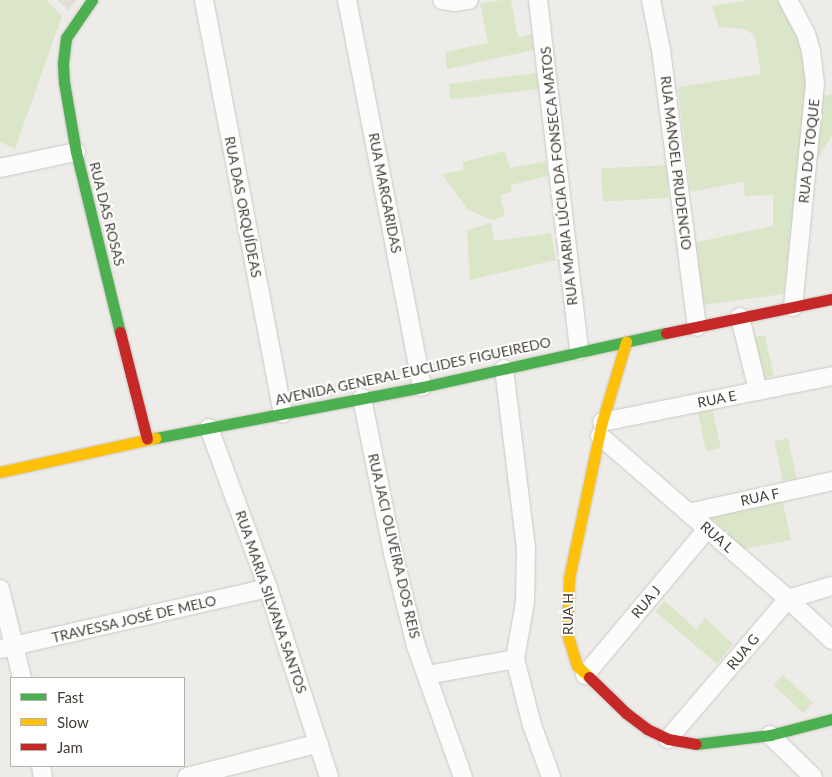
<!DOCTYPE html>
<html>
<head>
<meta charset="utf-8">
<style>
	body { margin:0 }
	#map { position:relative; width:832px; height:777px; overflow:hidden; background:#eeece8; font-family:Lato,sans-serif }
	div>[style] { position:absolute }
	.residential>* { inset:0; background:#e1ded5 }
	.green>* { inset:0; background:#dbe6c9; transform-origin:0 0 }
	.roads { filter:drop-shadow(0 0 1px #cac8c4) drop-shadow(0 0 1px #cac8c4) }
	.street>* { height:18px; margin:-9px; padding:0 9px; transform-origin:9px; border-radius:9px; background:#fcfcfc }
	.fast>* { height:11px; margin:-5.5px; padding:0 5.5px; transform-origin:5.5px; border-radius:5.5px; background:#4caf50 }
	.slow>* { height:11px; margin:-5.5px; padding:0 5.5px; transform-origin:5.5px; border-radius:5.5px; background:#ffc107 }
	.jam>* { height:11px; margin:-5.5px; padding:0 5.5px; transform-origin:5.5px; border-radius:5.5px; background:#c62828 }
	span { translate:-50% -50%; white-space:nowrap; text-align:center; line-height:1.15; -webkit-text-stroke:4px #fff; paint-order:stroke }
	.street-label { font-size:14px; color:#433e35 }
	.legend { position:absolute; left:10px; top:677px; width:175px; height:90px; box-sizing:border-box; background:#fff; border:1px solid #b4b2ae; margin:0; padding:6px 9px; list-style:none; font-size:15px; color:#433e35 }
	.legend li { display:flex; align-items:center; gap:10px; height:25px }
	.legend b { width:25px; border:1px solid #b4b2ae }
</style>
</head>
<body>
<div id="map">
	<div class="residential">
		<i style="clip-path:polygon(57px 0,77px 0,68px 10px)"></i>
	</div>
	<div class="green">
		<i style="clip-path:polygon(0 0,46px 0,62px 16px,15px 149px,0 142px)"></i>
		<i style="clip-path:polygon(503px 0,511px 0,518px 37px,532px 34px,534px 50px,447px 69px,445px 52px,488px 43px,480px 3px)"></i>
		<i style="clip-path:polygon(747px 0,777px 0,799px 37px,808px 70px,784px 294px,703px 305px,692px 243px,773px 226px,773px 195px,745px 196px,743px 182px,690px 192px,678px 87px,761px 74px,755px 36px,745px 29px,719px 27px,712px 6px)"></i>
		<i style="left:537px;top:73px;width:16px;height:89px;rotate:83deg"></i>
		<i style="clip-path:polygon(832px 94px,832px 136px,816px 161px,822px 96px)"></i>
		<i style="clip-path:polygon(505px 151px,510px 168px,546px 161px,548px 176px,511px 185px,511px 192px,500px 196px,505px 216px,493px 220px,468px 210px,442px 174px,463px 170px,463px 162px)"></i>
		<i style="left:667px;top:165px;width:33px;height:66px;rotate:87deg"></i>
		<i style="clip-path:polygon(491px 223px,494px 241px,551px 233px,556px 260px,470px 280px,467px 230px)"></i>
		<i style="left:765px;top:335px;width:42px;height:15px;rotate:78deg"></i>
		<i style="left:712px;top:407px;width:42px;height:15px;rotate:78deg"></i>
		<i style="left:788px;top:438px;width:42px;height:14px;rotate:78deg"></i>
		<i style="clip-path:polygon(782px 498px,791px 540px,743px 549px,705px 512px)"></i>
		<i style="clip-path:polygon(665px 601px,696px 629px,705px 618px,733px 644px,717px 664px,655px 611px)"></i>
		<i style="left:783px;top:675px;width:41px;height:14px;rotate:43deg"></i>
	</div>
	<div class="roads">
		<div class="street">
			<i style="left:204px;top:0;width:421px;rotate:79.2deg"></i>
			<i style="left:347px;top:0;width:394px;rotate:79deg"></i>
			<i style="left:442px;top:0;width:12px;rotate:9deg"></i>
			<i style="left:454px;top:2px;width:15px;rotate:-8deg"></i>
			<i style="left:538px;top:0;width:353px;rotate:83.3deg"></i>
			<i style="left:651px;top:0;width:51px;rotate:78.7deg"></i>
			<i style="left:661px;top:50px;width:279px;rotate:82.6deg"></i>
			<i style="left:788px;top:0;width:38px;rotate:62deg"></i>
			<i style="left:806px;top:34px;width:18px;rotate:74deg"></i>
			<i style="left:811px;top:51px;width:32px;rotate:83deg"></i>
			<i style="left:815px;top:83px;width:225px;rotate:95.6deg"></i>
			<i style="left:0;top:168px;width:78px;rotate:-11.9deg"></i>
			<i style="left:740px;top:317px;width:76px;rotate:76.3deg"></i>
			<i style="left:504px;top:369px;width:179px;rotate:83deg"></i>
			<i style="left:526px;top:547px;width:55px;rotate:91deg"></i>
			<i style="left:525px;top:602px;width:58px;rotate:100deg"></i>
			<i style="left:515px;top:659px;width:68px;rotate:75.6deg"></i>
			<i style="left:532px;top:725px;width:55px;rotate:69.9deg"></i>
			<i style="left:362px;top:398px;width:158px;rotate:78.7deg"></i>
			<i style="left:393px;top:553px;width:96px;rotate:76.1deg"></i>
			<i style="left:416px;top:646px;width:139px;rotate:70.3deg"></i>
			<i style="left:602px;top:422px;width:235px;rotate:-11.3deg"></i>
			<i style="left:209px;top:428px;width:171px;rotate:69.8deg"></i>
			<i style="left:268px;top:588px;width:199px;rotate:72.1deg"></i>
			<i style="left:600px;top:436px;width:249px;rotate:40.9deg"></i>
			<i style="left:788px;top:599px;width:60px;rotate:43deg"></i>
			<i style="left:688px;top:513px;width:148px;rotate:-12.5deg"></i>
			<i style="left:0;top:589px;width:92px;rotate:76.1deg"></i>
			<i style="left:0;top:649px;width:275px;rotate:-12.8deg"></i>
			<i style="left:427px;top:675px;width:89px;rotate:-10.3deg"></i>
			<i style="left:585px;top:675px;width:190px;rotate:-50.1deg"></i>
			<i style="left:770px;top:735px;width:60px;rotate:44.3deg"></i>
			<i style="left:668px;top:739px;width:184px;rotate:-49.4deg"></i>
			<i style="left:788px;top:599px;width:46px;rotate:-16.5deg"></i>
			<i style="left:41px;top:766px;width:11px;rotate:80deg"></i>
			<i style="left:187px;top:777px;width:136px;rotate:-14.4deg"></i>
		</div>
		<div class="fast">
			<i style="left:92px;top:0;width:46px;rotate:124.4deg"></i>
			<i style="left:66px;top:38px;width:26px;rotate:97deg"></i>
			<i style="left:63px;top:64px;width:18px;rotate:87deg"></i>
			<i style="left:64px;top:82px;width:71px;rotate:80.3deg"></i>
			<i style="left:76px;top:152px;width:185px;rotate:76.3deg"></i>
			<i style="left:155px;top:438px;width:272px;rotate:-10.8deg"></i>
			<i style="left:422px;top:387px;width:250px;rotate:-12.5deg"></i>
			<i style="left:696px;top:744px;width:75px;rotate:-6.9deg"></i>
			<i style="left:770px;top:735px;width:64px;rotate:-14.5deg"></i>
		</div>
		<div class="slow">
			<i style="left:0;top:472px;width:159px;rotate:-12.4deg"></i>
			<i style="left:589px;top:677px;width:16px;rotate:-137deg"></i>
			<i style="left:577px;top:666px;width:34px;rotate:-107deg"></i>
			<i style="left:567px;top:633px;width:55px;rotate:-87.9deg"></i>
			<i style="left:569px;top:578px;width:159px;rotate:-78.1deg"></i>
			<i style="left:602px;top:422px;width:84px;rotate:-73.3deg"></i>
		</div>
		<div class="jam">
			<i style="left:120px;top:332px;width:110px;rotate:75.8deg"></i>
			<i style="left:666px;top:333px;width:169px;rotate:-11.6deg"></i>
			<i style="left:589px;top:677px;width:52px;rotate:44.2deg"></i>
			<i style="left:626px;top:713px;width:26px;rotate:37deg"></i>
			<i style="left:647px;top:729px;width:23px;rotate:25deg"></i>
			<i style="left:668px;top:739px;width:28px;rotate:10deg"></i>
		</div>
	</div>
	<div class="street-label">
		<span style="left:809px;top:151px;rotate:-84deg">RUA DO TOQUE</span>
		<span style="left:676px;top:163px;rotate:83deg">RUA MANOEL PRUDENCIO</span>
		<span style="left:559px;top:176px;rotate:-96deg">RUA MARIA LÚCIA DA FONSECA MATOS</span>
		<span style="left:385px;top:193px;rotate:79deg">RUA MARGARIDAS</span>
		<span style="left:243px;top:207px;rotate:79deg">RUA DAS ORQUÍDEAS</span>
		<span style="left:107px;top:214px;rotate:76deg">RUA DAS ROSAS</span>
		<span style="left:413px;top:371px;rotate:-12deg">AVENIDA GENERAL EUCLIDES FIGUEIREDO</span>
		<span style="left:717px;top:399px;rotate:-11deg">RUA E</span>
		<span style="left:760px;top:497px;rotate:-12deg">RUA F</span>
		<span style="left:717px;top:537px;rotate:41deg">RUA L</span>
		<span style="left:394px;top:546px;rotate:77deg">RUA JACI OLIVEIRA DOS REIS</span>
		<span style="left:271px;top:602px;rotate:71deg">RUA MARIA SILVANA SANTOS</span>
		<span style="left:646px;top:602px;rotate:-50deg">RUA J</span>
		<span style="left:568px;top:614px;rotate:-90deg">RUA H</span>
		<span style="left:134px;top:619px;rotate:-13deg">TRAVESSA JOSÉ DE MELO</span>
		<span style="left:743px;top:652px;rotate:-50deg">RUA G</span>
	</div>
	<ul class="legend">
	<li><b style="height:6px;background:#4caf50"></b>Fast</li>
	<li><b style="height:6px;background:#ffc107"></b>Slow</li>
	<li><b style="height:6px;background:#c62828"></b>Jam</li>
	</ul>
</div>
</body>
</html>
